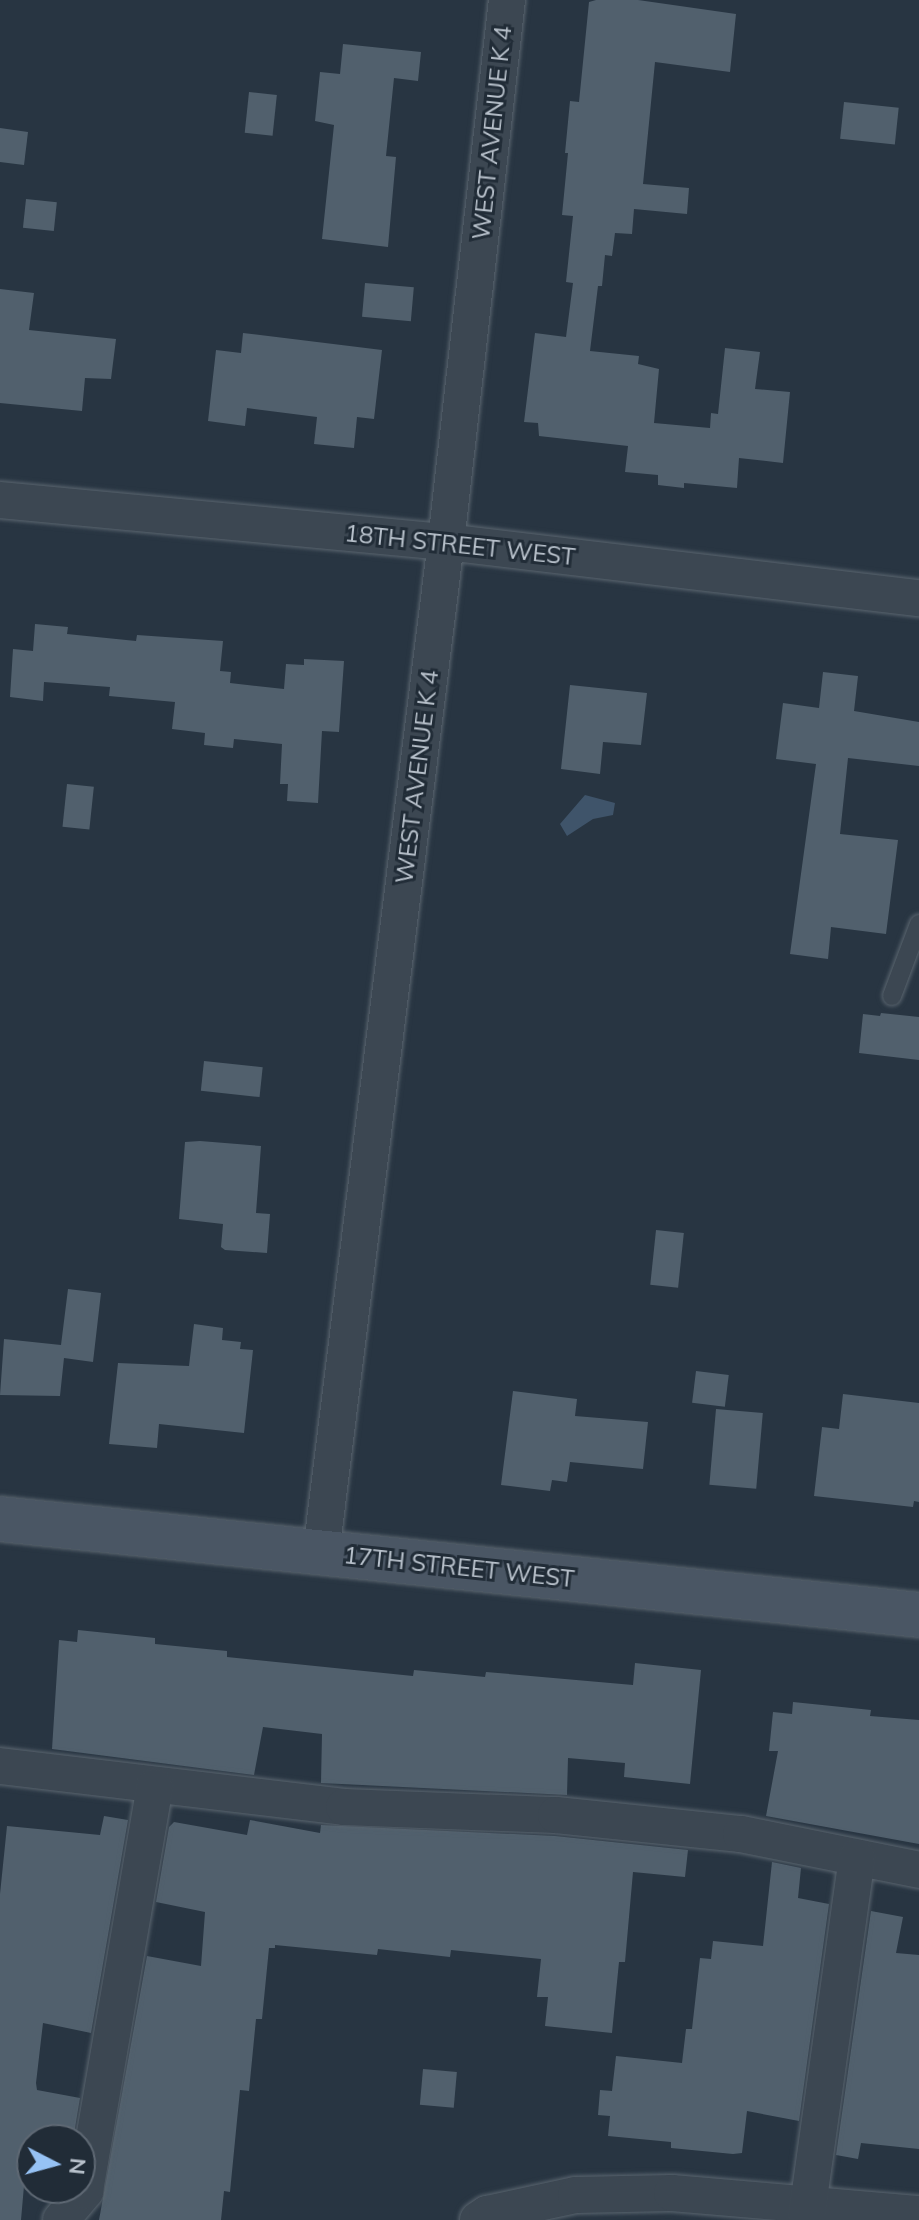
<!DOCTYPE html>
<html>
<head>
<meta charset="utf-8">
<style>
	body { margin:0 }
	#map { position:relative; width:919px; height:2220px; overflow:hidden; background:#283542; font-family:Mulish,sans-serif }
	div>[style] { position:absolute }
	.water>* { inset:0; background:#3f546a }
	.building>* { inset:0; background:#51606d; transform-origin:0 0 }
	.roads { filter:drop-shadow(0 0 2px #5a656f) drop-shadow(0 0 2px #5a656f) }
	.lane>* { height:18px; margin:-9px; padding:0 9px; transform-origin:9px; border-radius:9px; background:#3c4752 }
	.street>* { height:36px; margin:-18px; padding:0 18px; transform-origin:18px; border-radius:18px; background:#3c4752 }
	.secondary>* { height:44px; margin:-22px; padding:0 22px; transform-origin:22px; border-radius:22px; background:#4a5664 }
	span { translate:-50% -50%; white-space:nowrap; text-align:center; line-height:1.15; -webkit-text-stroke:6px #212c37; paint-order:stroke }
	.street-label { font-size:24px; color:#b9c2cc }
	.north { position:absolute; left:16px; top:2124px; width:80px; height:80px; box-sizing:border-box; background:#212c37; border:2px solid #5e6873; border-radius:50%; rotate:96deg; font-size:22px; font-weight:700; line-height:32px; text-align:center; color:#b9c2cc }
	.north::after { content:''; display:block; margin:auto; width:28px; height:36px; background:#96c2f4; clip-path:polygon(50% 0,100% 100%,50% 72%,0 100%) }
</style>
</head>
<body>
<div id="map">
	<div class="water">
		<i style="clip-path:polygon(585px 795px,615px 803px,613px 815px,593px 819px,567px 836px,560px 824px)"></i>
	</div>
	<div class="building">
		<i style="clip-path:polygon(596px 0,638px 0,736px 14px,730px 72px,655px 62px,643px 184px,689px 188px,687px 214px,634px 209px,632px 234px,615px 233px,612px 256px,605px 255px,602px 286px,598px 286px,590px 351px,639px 356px,638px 364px,659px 369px,654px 423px,710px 428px,711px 413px,718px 414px,725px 348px,760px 352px,755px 389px,790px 392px,783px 463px,739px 458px,737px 488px,684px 483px,684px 488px,658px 485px,658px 475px,625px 472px,628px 446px,539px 436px,538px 423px,524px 422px,535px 333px,566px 337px,573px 283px,566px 282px,573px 216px,562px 215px,568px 153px,565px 153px,570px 101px,579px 102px,589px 2px)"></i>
		<i style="clip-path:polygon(343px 44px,421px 52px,418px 81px,394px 78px,386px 156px,396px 157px,388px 247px,322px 239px,334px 125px,315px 121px,320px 72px,340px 74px)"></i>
		<i style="left:249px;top:92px;width:28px;height:41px;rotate:6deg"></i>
		<i style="left:844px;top:102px;width:55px;height:37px;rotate:6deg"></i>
		<i style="clip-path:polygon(0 128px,28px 132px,24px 165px,0 162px)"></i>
		<i style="left:26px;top:199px;width:31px;height:29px;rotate:6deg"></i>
		<i style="left:365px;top:283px;width:49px;height:34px;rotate:5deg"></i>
		<i style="clip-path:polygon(0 289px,34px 293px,29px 330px,116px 339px,111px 379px,85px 378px,82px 411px,0 403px)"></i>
		<i style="clip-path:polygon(243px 333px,382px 350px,374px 419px,357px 417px,354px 448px,314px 444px,317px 417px,247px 408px,245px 426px,208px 421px,216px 350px,241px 353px)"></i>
		<i style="clip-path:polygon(35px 624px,68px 627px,67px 634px,136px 641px,137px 635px,223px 641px,220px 671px,231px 672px,230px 683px,284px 689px,286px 664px,304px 665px,304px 659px,344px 661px,339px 732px,322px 731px,318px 803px,287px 801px,288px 784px,280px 784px,282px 744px,234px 739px,233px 748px,204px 745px,205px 733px,172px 729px,175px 702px,109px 696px,110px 687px,44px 682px,43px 701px,10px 697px,13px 649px,33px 651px)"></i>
		<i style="clip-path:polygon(823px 672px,858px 676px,854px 711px,919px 722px,919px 766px,848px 758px,840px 834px,898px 840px,886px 934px,831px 927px,828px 959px,790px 954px,816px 764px,776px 759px,783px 703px,819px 708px)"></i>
		<i style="clip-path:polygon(570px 685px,647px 693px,641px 745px,603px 742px,600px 774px,561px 769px)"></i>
		<i style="left:67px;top:784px;width:27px;height:43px;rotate:6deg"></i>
		<i style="clip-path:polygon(881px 1013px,919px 1017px,919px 1060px,859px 1053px,863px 1014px,880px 1016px)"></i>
		<i style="left:204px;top:1061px;width:59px;height:30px;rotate:6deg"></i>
		<i style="clip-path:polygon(200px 1141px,261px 1146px,256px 1213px,270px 1214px,267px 1253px,225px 1250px,221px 1247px,223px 1224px,179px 1219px,185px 1142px)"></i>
		<i style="left:656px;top:1230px;width:28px;height:55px;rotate:6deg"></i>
		<i style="clip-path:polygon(68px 1289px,101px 1293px,93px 1362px,64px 1358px,60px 1396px,0 1395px,4px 1339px,61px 1345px)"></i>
		<i style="clip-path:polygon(194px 1324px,223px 1328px,222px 1340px,241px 1342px,240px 1349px,253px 1350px,244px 1433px,159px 1424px,157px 1448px,109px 1444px,118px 1363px,189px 1366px)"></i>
		<i style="left:696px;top:1371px;width:33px;height:32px;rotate:7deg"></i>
		<i style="clip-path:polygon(513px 1391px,577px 1399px,575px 1416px,648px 1422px,643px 1469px,570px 1462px,567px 1482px,552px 1480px,550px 1491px,501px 1485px)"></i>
		<i style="clip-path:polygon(843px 1394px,919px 1403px,919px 1502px,914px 1501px,913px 1507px,814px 1496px,822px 1427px,839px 1429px)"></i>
		<i style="left:716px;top:1409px;width:47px;height:76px;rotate:5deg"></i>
		<i style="clip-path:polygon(78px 1630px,155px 1638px,155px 1644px,227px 1651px,227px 1657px,413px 1676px,414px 1670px,485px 1677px,486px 1672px,633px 1685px,635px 1663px,701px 1670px,690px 1784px,624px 1777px,625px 1763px,568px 1758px,567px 1795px,321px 1783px,322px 1734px,263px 1727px,254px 1775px,52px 1749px,59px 1640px,77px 1642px)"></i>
		<i style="clip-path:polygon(793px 1702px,871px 1710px,870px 1716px,919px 1720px,919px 1844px,766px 1816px,778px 1751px,769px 1751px,773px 1712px,792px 1714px)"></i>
		<i style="clip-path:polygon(104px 1816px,128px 1820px,91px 2033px,43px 2023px,36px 2083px,37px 2090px,80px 2098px,73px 2140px,28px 2140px,21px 2220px,0 2220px,0 1894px,7px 1826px,100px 1835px)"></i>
		<i style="clip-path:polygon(250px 1820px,320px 1833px,321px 1825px,555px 1836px,688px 1850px,685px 1877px,633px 1872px,625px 1962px,619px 1962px,612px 2033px,545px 2026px,548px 1997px,537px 1997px,541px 1959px,451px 1950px,450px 1957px,378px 1949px,377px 1955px,275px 1945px,275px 1948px,269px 1948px,262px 2019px,256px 2019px,249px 2091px,240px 2090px,230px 2192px,224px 2191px,221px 2220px,99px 2220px,147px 1956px,201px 1966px,205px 1912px,156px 1902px,169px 1827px,174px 1822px,247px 1835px)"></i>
		<i style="clip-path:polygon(772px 1862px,801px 1868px,798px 1898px,829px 1904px,799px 2121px,747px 2111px,742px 2153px,733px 2154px,671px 2148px,671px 2142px,608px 2136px,610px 2116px,598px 2115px,600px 2090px,612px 2091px,616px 2056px,682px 2063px,686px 2029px,692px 2029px,700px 1958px,711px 1959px,713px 1941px,763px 1946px)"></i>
		<i style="clip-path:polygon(871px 1911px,903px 1917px,896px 1953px,919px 1955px,919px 2149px,861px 2143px,858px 2159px,836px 2155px)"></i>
		<i style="left:423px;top:2069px;width:34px;height:36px;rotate:5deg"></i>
	</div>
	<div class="roads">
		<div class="lane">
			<i style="left:892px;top:996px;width:77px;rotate:-69.4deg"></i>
		</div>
		<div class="street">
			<i style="left:0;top:500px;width:448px;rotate:5.4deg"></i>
			<i style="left:446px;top:542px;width:476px;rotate:6.8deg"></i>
			<i style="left:321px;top:1553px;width:1019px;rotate:-82.95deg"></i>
			<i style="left:446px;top:542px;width:545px;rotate:-83.58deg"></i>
			<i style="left:0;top:1766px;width:346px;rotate:6.8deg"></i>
			<i style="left:344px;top:1807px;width:212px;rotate:2.2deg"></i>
			<i style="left:556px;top:1815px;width:186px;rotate:5.9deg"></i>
			<i style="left:741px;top:1834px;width:182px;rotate:11.4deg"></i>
			<i style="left:61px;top:2220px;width:38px;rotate:-50deg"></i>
			<i style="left:85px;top:2191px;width:410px;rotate:-80.2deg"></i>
			<i style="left:478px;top:2220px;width:11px;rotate:-34deg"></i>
			<i style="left:487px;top:2214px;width:91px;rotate:-12.1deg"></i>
			<i style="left:576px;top:2195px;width:96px;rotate:-1.2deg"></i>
			<i style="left:672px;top:2193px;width:248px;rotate:4.9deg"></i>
			<i style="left:806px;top:2220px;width:366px;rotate:-82deg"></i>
		</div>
		<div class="secondary">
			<i style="left:0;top:1519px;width:924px;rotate:5.96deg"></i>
		</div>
	</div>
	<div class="street-label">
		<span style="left:492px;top:133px;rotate:-84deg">WEST AVENUE K 4</span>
		<span style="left:460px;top:545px;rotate:6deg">18TH STREET WEST</span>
		<span style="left:417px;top:777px;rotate:-83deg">WEST AVENUE K 4</span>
		<span style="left:459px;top:1567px;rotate:6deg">17TH STREET WEST</span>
	</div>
	<div class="north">N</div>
</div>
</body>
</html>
